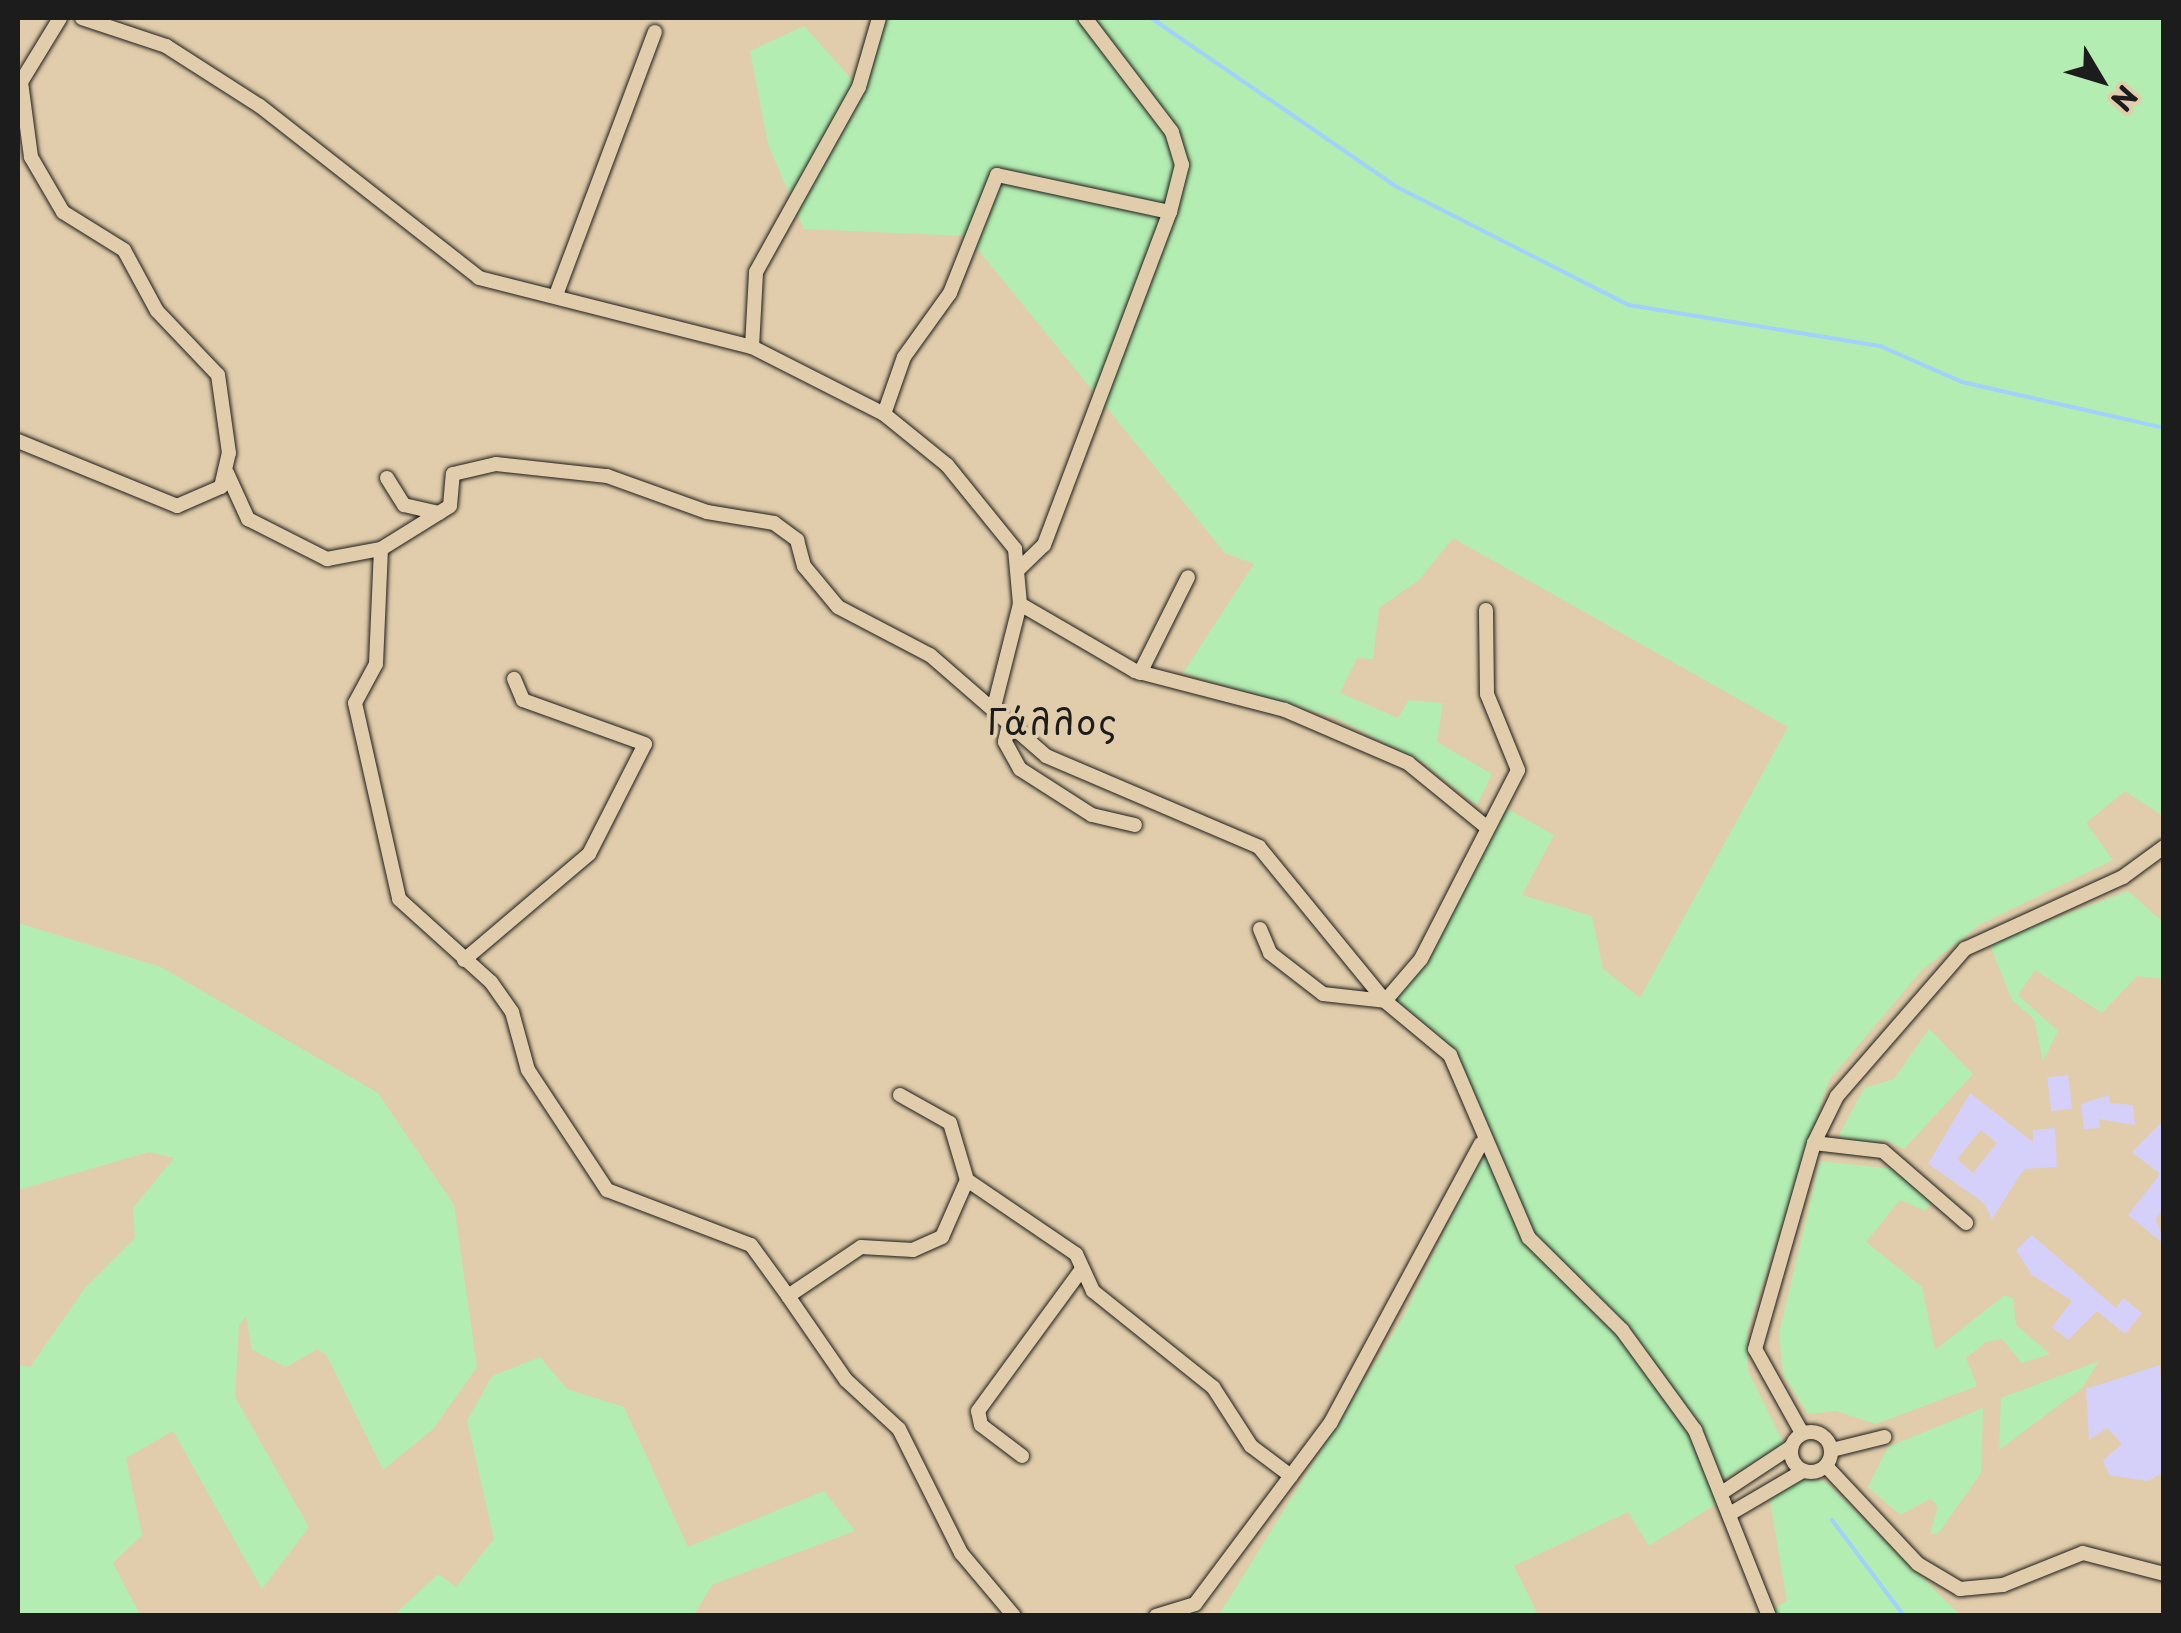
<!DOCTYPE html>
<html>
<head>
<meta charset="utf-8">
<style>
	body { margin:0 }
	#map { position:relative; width:2181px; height:1633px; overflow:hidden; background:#e1cdab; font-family:"Playpen Sans",sans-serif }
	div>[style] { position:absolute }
	.green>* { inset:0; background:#b3edb2 }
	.stream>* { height:4px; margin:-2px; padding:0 2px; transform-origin:2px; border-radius:2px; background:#a1d1fd }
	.building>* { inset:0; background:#d4d0f9; transform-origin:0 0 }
	.roads { filter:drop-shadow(0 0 2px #1c1c1c) drop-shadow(0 0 2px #1c1c1c) }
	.minor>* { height:14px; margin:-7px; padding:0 7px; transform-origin:7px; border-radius:7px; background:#e1cdab }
	.minor>.ring { margin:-7px; padding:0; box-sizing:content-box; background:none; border:14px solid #e1cdab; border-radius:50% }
	span { translate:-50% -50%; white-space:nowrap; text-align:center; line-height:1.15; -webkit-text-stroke:8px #e1cdab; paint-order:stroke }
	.quarter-label { font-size:35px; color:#1c1c1c; letter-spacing:2.5px }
	.frame { position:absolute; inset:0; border:20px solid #1c1c1c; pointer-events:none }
	.north { position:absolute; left:2051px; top:30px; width:100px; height:100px; -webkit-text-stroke:8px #e1cdab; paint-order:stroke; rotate:128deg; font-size:28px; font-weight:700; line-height:40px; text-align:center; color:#1c1c1c }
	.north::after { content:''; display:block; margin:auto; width:35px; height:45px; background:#1c1c1c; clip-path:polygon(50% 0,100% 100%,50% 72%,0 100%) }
</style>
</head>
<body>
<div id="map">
	<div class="green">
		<i style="clip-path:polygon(879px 18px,2163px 18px,2163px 816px,2125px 791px,2086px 823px,2113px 860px,1981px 924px,1922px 970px,1829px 1080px,1747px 1332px,1748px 1371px,1784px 1444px,1711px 1487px,1718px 1503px,1649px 1546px,1628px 1512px,1514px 1566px,1538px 1615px,1219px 1615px,1402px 1319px,1487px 1142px,1457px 1051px,1393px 997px,1502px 806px,1554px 835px,1522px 895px,1592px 916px,1603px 969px,1640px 998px,1788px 727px,1453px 538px,1419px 580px,1379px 608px,1373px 659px,1357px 658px,1340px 693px,1398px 718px,1409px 700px,1443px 703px,1437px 742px,1492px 774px,1477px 805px,1422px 762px,1336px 718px,1183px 673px,1254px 564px,1225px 553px,967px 236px,804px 229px,768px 144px,750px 51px,804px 26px,858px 86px)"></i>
		<i style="clip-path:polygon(2128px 891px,2163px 922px,2163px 979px,2137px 976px,2102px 1013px,2035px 970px,2018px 995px,2058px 1031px,2043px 1061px,2034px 1019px,2012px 1000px,1989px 943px)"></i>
		<i style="clip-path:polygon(18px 923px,161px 967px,378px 1093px,454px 1205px,477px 1367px,433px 1429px,383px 1470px,327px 1356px,318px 1349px,286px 1367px,252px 1350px,246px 1316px,239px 1325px,235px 1397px,309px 1527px,262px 1589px,173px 1431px,126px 1458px,142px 1535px,113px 1563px,140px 1615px,18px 1615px,18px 1365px,30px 1367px,85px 1288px,135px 1238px,133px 1208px,174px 1158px,149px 1152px,18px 1190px)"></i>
		<i style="clip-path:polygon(1929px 1029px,1973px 1074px,1904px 1149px,1885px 1140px,1852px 1145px,1839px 1135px,1864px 1088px,1894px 1079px)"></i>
		<i style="clip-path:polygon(1820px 1161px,1896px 1169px,1931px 1203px,1926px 1211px,1900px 1200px,1866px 1242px,1922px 1287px,1935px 1350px,2005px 1295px,2013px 1298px,2016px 1325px,2050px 1354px,2022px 1363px,2002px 1339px,1986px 1342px,1966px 1358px,1977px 1386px,1876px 1424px,1836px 1411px,1808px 1414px,1783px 1374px,1779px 1333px)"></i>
		<i style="clip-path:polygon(540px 1357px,567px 1389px,624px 1407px,688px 1547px,824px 1491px,855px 1531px,712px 1585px,694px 1615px,394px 1615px,438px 1574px,456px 1587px,494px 1539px,467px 1421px,492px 1376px)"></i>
		<i style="clip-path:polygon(2099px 1361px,2082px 1388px,1999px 1450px,2001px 1398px)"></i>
		<i style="clip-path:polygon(1983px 1408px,1981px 1473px,1938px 1534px,1930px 1534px,1938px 1506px,1930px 1499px,1900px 1515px,1868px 1487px,1888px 1447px)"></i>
		<i style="clip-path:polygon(1802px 1475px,1826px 1482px,1960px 1615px,1762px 1616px,1787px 1601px,1770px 1500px)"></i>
	</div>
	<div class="stream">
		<i style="left:1151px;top:18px;width:296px;rotate:34.5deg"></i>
		<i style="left:1395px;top:186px;width:263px;rotate:27deg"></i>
		<i style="left:1629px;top:305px;width:254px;rotate:9.3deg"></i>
		<i style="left:1880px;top:346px;width:90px;rotate:23.7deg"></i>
		<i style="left:1962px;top:382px;width:207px;rotate:12.8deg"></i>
		<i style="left:1832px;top:1520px;width:120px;rotate:53.1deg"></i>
	</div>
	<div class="building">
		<i style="left:2068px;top:1075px;width:34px;height:21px;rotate:83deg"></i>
		<i style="clip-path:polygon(evenodd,1970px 1093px,2033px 1142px,2033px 1130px,2055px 1128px,2057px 1167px,2024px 1169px,1992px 1219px,1984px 1203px,1928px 1164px,1970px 1093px,1981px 1130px,1997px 1143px,1973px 1173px,1957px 1159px,1981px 1130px)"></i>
		<i style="clip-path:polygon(2109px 1095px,2110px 1103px,2133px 1105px,2135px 1125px,2099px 1119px,2100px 1128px,2084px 1129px,2081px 1104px)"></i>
		<i style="clip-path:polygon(2164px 1120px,2164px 1208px,2156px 1218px,2164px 1244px,2128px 1215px,2160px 1174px,2132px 1152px)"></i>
		<i style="clip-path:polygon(2032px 1235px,2116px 1308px,2123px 1298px,2142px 1313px,2125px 1334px,2097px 1311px,2068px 1340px,2052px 1327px,2072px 1301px,2032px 1275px,2016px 1250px)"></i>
		<i style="clip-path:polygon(2160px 1365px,2164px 1472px,2148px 1481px,2109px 1475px,2103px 1460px,2122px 1444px,2107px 1428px,2089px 1440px,2086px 1389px)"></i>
	</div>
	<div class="roads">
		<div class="minor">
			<i style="left:82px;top:18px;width:89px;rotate:18.4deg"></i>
			<i style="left:166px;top:46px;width:112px;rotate:32.6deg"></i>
			<i style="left:260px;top:106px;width:278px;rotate:38.1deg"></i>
			<i style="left:479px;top:278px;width:282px;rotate:14.2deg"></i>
			<i style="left:752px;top:347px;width:148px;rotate:26.9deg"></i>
			<i style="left:884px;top:414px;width:81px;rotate:39deg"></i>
			<i style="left:947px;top:465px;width:108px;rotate:51deg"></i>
			<i style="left:1015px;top:549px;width:55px;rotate:84.8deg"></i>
			<i style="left:1020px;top:604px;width:106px;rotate:104.2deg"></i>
			<i style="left:556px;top:295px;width:281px;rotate:-69.4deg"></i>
			<i style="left:752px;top:347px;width:75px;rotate:-86.9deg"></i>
			<i style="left:756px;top:272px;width:212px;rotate:-60.9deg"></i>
			<i style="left:859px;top:87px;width:72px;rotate:-73.8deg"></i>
			<i style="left:884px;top:414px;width:60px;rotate:-70.7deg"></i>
			<i style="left:904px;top:357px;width:79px;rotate:-54.3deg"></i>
			<i style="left:950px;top:293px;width:127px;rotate:-68.3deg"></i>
			<i style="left:997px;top:175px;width:177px;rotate:12.1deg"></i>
			<i style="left:1170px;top:212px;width:49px;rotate:-75.7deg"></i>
			<i style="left:1182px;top:165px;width:34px;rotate:-107deg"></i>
			<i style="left:1172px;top:132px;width:143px;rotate:-127.3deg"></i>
			<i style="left:18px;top:441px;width:172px;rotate:22.2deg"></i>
			<i style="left:177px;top:506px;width:48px;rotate:-23.4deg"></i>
			<i style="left:221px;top:487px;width:35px;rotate:-77deg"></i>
			<i style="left:229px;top:453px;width:79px;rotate:-98deg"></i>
			<i style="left:218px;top:375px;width:88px;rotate:-133.6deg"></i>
			<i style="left:157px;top:311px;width:69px;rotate:-118.4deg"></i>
			<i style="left:124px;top:250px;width:72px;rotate:-148.1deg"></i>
			<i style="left:63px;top:212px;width:64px;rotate:-120.2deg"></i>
			<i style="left:31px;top:157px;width:76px;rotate:-97.6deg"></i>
			<i style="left:21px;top:82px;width:75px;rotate:-58.6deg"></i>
			<i style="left:227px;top:473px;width:51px;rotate:65.5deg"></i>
			<i style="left:248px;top:519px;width:89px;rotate:26.9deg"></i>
			<i style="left:327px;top:559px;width:55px;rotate:-10.5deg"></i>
			<i style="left:381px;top:549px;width:81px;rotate:-31.9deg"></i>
			<i style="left:450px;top:506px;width:32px;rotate:-85deg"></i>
			<i style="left:453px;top:474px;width:44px;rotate:-13.1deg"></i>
			<i style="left:496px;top:464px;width:112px;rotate:6.2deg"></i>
			<i style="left:607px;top:476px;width:106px;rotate:19.8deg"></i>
			<i style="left:707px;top:512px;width:68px;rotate:9.3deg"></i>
			<i style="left:774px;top:523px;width:29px;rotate:36deg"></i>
			<i style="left:797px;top:540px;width:27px;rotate:75deg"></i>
			<i style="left:804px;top:566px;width:53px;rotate:50.3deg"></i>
			<i style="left:838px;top:607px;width:104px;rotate:27.6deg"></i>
			<i style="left:930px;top:655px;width:154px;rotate:41deg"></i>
			<i style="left:1046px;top:756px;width:232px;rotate:23.1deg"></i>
			<i style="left:1259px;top:847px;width:199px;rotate:50.7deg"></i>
			<i style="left:1385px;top:1001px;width:85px;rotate:39.7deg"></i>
			<i style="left:1450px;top:1055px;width:199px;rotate:66.7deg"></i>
			<i style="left:1529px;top:1238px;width:131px;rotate:44.7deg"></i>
			<i style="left:1622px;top:1330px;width:124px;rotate:53.9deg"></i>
			<i style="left:1695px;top:1430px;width:200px;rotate:68.3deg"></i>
			<i style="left:387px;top:478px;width:32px;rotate:58deg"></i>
			<i style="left:404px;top:505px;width:36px;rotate:13deg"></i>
			<i style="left:381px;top:549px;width:115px;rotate:92.5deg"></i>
			<i style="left:376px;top:664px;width:44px;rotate:118.3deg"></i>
			<i style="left:355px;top:703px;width:201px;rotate:77.3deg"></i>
			<i style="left:399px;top:899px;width:124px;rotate:42.1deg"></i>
			<i style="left:491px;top:982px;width:37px;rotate:55deg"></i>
			<i style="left:512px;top:1012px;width:60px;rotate:74.6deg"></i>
			<i style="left:528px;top:1070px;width:144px;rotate:56.6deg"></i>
			<i style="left:607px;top:1190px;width:154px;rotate:20.9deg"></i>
			<i style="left:751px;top:1245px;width:63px;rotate:54deg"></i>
			<i style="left:1020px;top:568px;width:33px;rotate:-44deg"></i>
			<i style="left:1044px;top:545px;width:356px;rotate:-69.3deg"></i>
			<i style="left:1020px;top:604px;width:133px;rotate:30.2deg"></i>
			<i style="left:1135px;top:671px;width:155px;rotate:14.6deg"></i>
			<i style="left:1285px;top:710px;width:134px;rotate:23.3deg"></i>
			<i style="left:1408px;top:763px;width:99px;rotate:39.3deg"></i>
			<i style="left:1140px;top:673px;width:107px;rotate:-63.4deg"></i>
			<i style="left:1009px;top:724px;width:18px;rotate:103deg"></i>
			<i style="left:1005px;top:742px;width:31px;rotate:61deg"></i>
			<i style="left:1020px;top:769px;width:85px;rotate:32.6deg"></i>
			<i style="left:1092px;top:815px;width:44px;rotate:13.1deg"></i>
			<i style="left:1260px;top:929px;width:26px;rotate:67deg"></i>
			<i style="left:1270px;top:953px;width:67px;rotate:37.7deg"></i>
			<i style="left:1323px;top:994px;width:62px;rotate:6.4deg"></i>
			<i style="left:1385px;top:1001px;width:55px;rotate:-49.4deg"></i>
			<i style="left:1421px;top:959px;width:212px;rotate:-62.8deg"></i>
			<i style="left:1518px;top:770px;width:82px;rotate:-112.2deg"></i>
			<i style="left:1487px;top:694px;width:84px;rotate:-90.7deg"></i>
			<i style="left:464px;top:960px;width:164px;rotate:-40.3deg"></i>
			<i style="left:589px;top:854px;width:123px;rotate:-63deg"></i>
			<i style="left:645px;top:744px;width:130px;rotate:-160.2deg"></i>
			<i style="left:523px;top:700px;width:23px;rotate:-113deg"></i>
			<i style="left:900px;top:1095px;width:57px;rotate:29.2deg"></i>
			<i style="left:950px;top:1123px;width:59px;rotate:73.4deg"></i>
			<i style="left:967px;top:1180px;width:132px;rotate:34.2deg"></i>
			<i style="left:1076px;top:1254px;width:41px;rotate:65.3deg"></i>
			<i style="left:1093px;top:1291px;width:154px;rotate:38.7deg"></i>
			<i style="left:1213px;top:1387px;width:70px;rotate:57.2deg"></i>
			<i style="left:1251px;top:1446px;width:50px;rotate:36.9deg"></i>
			<i style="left:1814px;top:1143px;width:69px;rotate:6.6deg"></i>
			<i style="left:1883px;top:1151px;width:110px;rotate:40.9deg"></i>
			<i style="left:967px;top:1180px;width:62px;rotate:113.7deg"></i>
			<i style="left:942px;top:1237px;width:32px;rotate:156deg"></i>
			<i style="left:913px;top:1250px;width:52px;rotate:-176.7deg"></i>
			<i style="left:861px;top:1247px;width:88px;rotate:146.1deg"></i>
			<i style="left:788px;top:1296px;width:102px;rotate:55.4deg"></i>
			<i style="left:846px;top:1380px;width:72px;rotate:42.8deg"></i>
			<i style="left:899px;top:1429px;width:139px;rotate:63.4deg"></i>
			<i style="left:961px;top:1553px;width:82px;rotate:49.9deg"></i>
			<i class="ring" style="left:1791px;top:1432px;width:26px;height:26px"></i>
			<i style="left:1802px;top:1433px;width:96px;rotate:-119.2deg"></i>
			<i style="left:1755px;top:1349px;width:214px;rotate:-74deg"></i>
			<i style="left:1814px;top:1143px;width:52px;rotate:-63.9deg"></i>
			<i style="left:1837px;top:1096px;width:195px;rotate:-49deg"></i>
			<i style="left:1965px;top:949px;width:174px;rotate:-24.5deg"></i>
			<i style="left:2123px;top:877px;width:51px;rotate:-36.2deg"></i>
			<i style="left:1832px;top:1450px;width:54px;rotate:-14deg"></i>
			<i style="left:1022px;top:1456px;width:51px;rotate:-142.9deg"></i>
			<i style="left:981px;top:1425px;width:14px;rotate:-102deg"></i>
			<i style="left:978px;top:1411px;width:176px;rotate:-53.8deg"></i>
			<i style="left:1826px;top:1466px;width:134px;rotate:46.8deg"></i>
			<i style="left:1918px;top:1564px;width:49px;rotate:30.8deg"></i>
			<i style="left:1960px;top:1589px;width:43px;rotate:-5.3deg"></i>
			<i style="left:2003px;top:1585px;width:86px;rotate:-21.8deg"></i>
			<i style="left:2083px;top:1553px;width:84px;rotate:14.5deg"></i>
			<i style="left:1723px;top:1492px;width:82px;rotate:-33.5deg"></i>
			<i style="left:1733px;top:1512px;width:81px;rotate:-30.4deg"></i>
			<i style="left:1156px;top:1616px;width:41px;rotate:-17.1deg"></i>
			<i style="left:1195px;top:1604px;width:227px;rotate:-53.2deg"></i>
			<i style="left:1331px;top:1422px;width:316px;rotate:-61.7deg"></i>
		</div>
	</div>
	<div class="quarter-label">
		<span style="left:1053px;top:721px">Γάλλος</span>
	</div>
	<div class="frame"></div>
	<div class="north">N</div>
</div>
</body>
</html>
